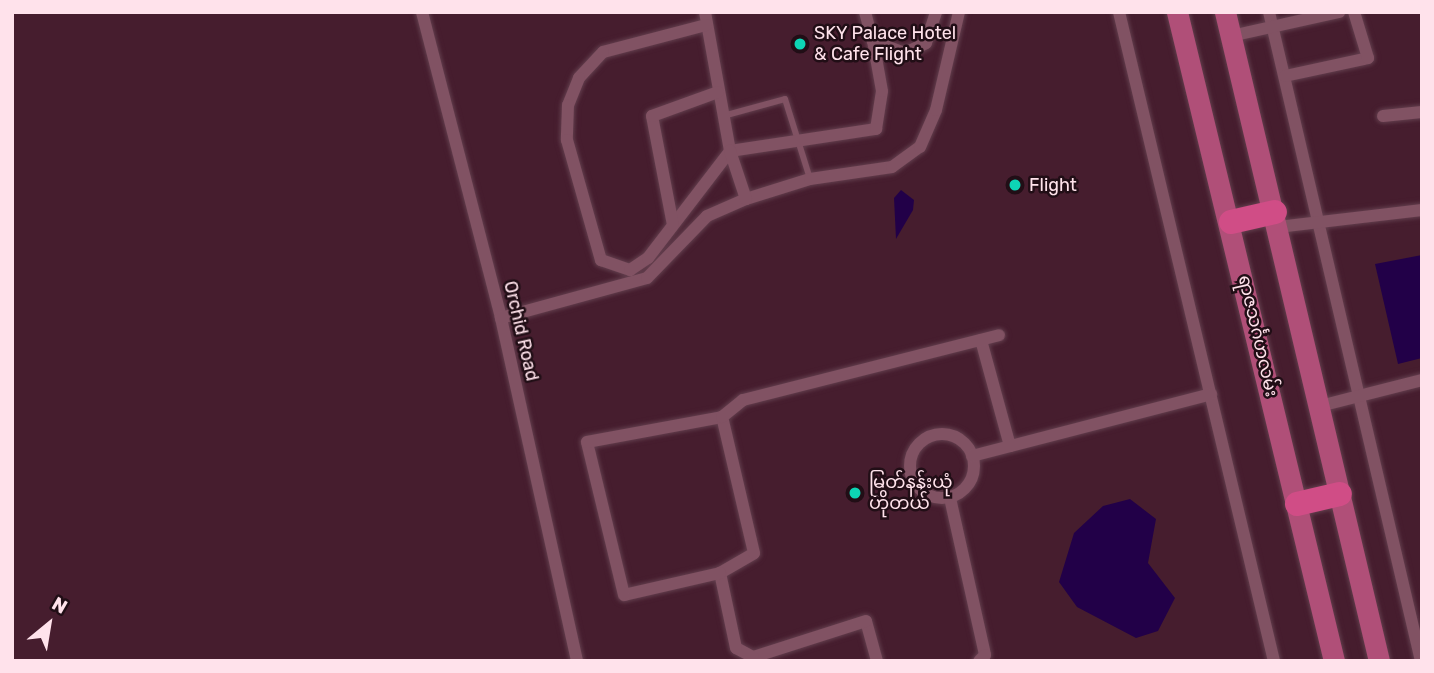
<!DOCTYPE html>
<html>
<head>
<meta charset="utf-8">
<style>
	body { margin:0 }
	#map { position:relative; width:1434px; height:673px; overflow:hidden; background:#461d2e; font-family:Rubik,"Noto Sans Myanmar",sans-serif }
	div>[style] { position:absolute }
	.water>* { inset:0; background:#220048 }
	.roads { filter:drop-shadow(0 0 2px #623e4d) drop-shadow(0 0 2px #623e4d) }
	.lane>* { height:6px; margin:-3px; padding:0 3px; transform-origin:3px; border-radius:3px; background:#815263 }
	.street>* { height:12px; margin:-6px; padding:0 6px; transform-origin:6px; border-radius:6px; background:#815263 }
	.street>.ring { margin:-6px; padding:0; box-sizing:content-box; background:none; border:12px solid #815263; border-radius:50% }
	.primary>* { height:21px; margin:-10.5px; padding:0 10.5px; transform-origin:10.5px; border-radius:10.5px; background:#b04f78 }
	.highway>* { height:24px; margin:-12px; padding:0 12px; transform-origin:12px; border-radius:12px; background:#d04d86 }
	.dots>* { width:19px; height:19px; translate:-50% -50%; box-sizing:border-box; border:4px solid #210e16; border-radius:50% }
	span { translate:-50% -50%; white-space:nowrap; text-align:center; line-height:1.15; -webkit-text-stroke:5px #210e16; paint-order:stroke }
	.poi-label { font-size:18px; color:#ffe2eb }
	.left { translate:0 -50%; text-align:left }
	.street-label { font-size:18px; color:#ffe2eb }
	.frame { position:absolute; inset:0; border:14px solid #ffe2eb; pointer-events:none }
	.north { position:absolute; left:14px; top:589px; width:70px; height:70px; -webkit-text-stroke:5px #210e16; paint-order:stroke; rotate:30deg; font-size:19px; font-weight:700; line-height:28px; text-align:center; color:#ffe2eb }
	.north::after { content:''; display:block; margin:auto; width:24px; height:32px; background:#ffe2eb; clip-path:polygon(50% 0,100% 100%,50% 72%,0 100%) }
</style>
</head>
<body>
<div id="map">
	<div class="water">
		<i style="clip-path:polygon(901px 190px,914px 200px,913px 210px,896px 239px,894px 198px)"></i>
		<i style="clip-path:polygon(1422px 255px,1422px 358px,1398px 364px,1375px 264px)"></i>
		<i style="clip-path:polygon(1130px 499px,1156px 519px,1148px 563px,1175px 598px,1158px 631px,1136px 638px,1077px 607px,1059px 582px,1074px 533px,1103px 506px)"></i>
	</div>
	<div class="roads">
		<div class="lane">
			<i style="left:723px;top:116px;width:64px;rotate:-15.3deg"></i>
			<i style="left:785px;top:99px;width:84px;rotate:72.6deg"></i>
		</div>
		<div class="street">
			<i style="left:422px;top:12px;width:316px;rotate:75.5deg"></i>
			<i style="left:501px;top:318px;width:351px;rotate:77.5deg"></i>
			<i style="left:705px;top:12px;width:141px;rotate:79.8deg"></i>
			<i style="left:730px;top:151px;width:148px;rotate:-8.6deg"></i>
			<i style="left:876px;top:129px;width:38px;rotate:-81deg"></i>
			<i style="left:882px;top:91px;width:51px;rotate:-100.2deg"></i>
			<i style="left:865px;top:12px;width:30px;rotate:75deg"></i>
			<i style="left:873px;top:41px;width:34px;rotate:21deg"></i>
			<i style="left:905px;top:53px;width:23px;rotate:-25deg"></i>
			<i style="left:926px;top:43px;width:33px;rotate:-72deg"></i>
			<i style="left:1119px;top:12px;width:667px;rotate:76.57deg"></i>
			<i style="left:1269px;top:12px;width:667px;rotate:76.82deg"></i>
			<i style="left:706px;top:25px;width:106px;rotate:165.3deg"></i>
			<i style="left:603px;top:52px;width:35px;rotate:133deg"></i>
			<i style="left:579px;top:78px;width:29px;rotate:112deg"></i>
			<i style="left:568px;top:105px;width:35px;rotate:92deg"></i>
			<i style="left:567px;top:140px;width:125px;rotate:74.2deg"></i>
			<i style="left:601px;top:260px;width:31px;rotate:19deg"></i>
			<i style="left:630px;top:270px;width:22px;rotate:-34deg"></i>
			<i style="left:648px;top:258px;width:135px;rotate:-52.5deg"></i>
			<i style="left:1231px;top:36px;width:111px;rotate:-12.5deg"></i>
			<i style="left:1285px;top:76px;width:85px;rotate:-12.2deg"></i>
			<i style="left:1368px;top:58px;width:48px;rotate:-106.9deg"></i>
			<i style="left:1383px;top:116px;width:39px;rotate:-6deg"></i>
			<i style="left:746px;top:199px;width:67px;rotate:-17.4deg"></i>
			<i style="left:810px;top:179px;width:83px;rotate:-8.3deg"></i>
			<i style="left:892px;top:167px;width:34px;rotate:-36deg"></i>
			<i style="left:920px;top:147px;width:40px;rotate:-66.6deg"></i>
			<i style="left:936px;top:110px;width:101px;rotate:-76.8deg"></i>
			<i style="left:673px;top:225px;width:111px;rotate:-100.9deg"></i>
			<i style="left:652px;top:116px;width:70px;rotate:-20deg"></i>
			<i style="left:1278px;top:227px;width:145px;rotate:-6.7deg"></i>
			<i style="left:501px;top:318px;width:151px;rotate:-15.3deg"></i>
			<i style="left:647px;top:278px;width:86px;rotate:-45.9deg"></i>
			<i style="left:707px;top:216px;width:43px;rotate:-23.6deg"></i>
			<i style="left:746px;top:199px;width:51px;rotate:-108.4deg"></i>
			<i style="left:981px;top:340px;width:110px;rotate:74.7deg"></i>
			<i style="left:1320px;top:406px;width:105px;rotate:-14.3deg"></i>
			<i class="ring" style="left:910px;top:434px;width:52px;height:52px"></i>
			<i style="left:972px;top:456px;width:247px;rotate:-14.5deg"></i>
			<i style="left:950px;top:498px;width:161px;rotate:77.4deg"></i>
			<i style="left:985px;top:655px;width:8px;rotate:135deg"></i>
			<i style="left:720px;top:573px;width:39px;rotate:-30deg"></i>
			<i style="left:754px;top:553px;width:140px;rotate:-103.2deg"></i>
			<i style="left:877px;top:661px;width:41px;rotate:-105.4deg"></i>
			<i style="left:866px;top:621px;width:119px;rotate:162.3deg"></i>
			<i style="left:753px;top:657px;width:19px;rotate:-152deg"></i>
			<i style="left:736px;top:648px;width:77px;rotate:-102deg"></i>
			<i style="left:720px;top:573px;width:98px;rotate:167.1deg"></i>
			<i style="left:624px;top:595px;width:157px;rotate:-103.6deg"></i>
			<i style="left:587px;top:442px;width:137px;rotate:-10.5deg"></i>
			<i style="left:722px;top:417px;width:27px;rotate:-39deg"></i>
			<i style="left:743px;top:400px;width:264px;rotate:-14.2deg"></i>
		</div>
		<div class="primary">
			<i style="left:1177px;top:12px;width:668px;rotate:76.4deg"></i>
			<i style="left:1225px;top:12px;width:667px;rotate:76.65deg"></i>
		</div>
		<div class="highway">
			<i style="left:1231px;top:222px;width:45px;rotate:-12.8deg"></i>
			<i style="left:1297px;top:504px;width:44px;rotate:-13.1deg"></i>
		</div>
	</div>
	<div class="dots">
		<i style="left:800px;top:44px;background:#0dd5b5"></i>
		<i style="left:1015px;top:185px;background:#0dd5b5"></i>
		<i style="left:855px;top:493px;background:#0dd5b5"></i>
	</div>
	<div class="poi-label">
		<span class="left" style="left:814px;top:44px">SKY Palace Hotel<br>&amp; Cafe Flight</span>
		<span class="left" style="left:1029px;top:185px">Flight</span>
		<span class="left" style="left:869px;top:493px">မြတ်နန်းယုံ<br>ဟိုတယ်</span>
	</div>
	<div class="street-label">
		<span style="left:521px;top:331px;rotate:77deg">Orchid Road</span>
		<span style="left:1258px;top:336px;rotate:77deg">ရာဇသင်္ဂဟလမ်း</span>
	</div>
	<div class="frame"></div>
	<div class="north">N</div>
</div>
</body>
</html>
